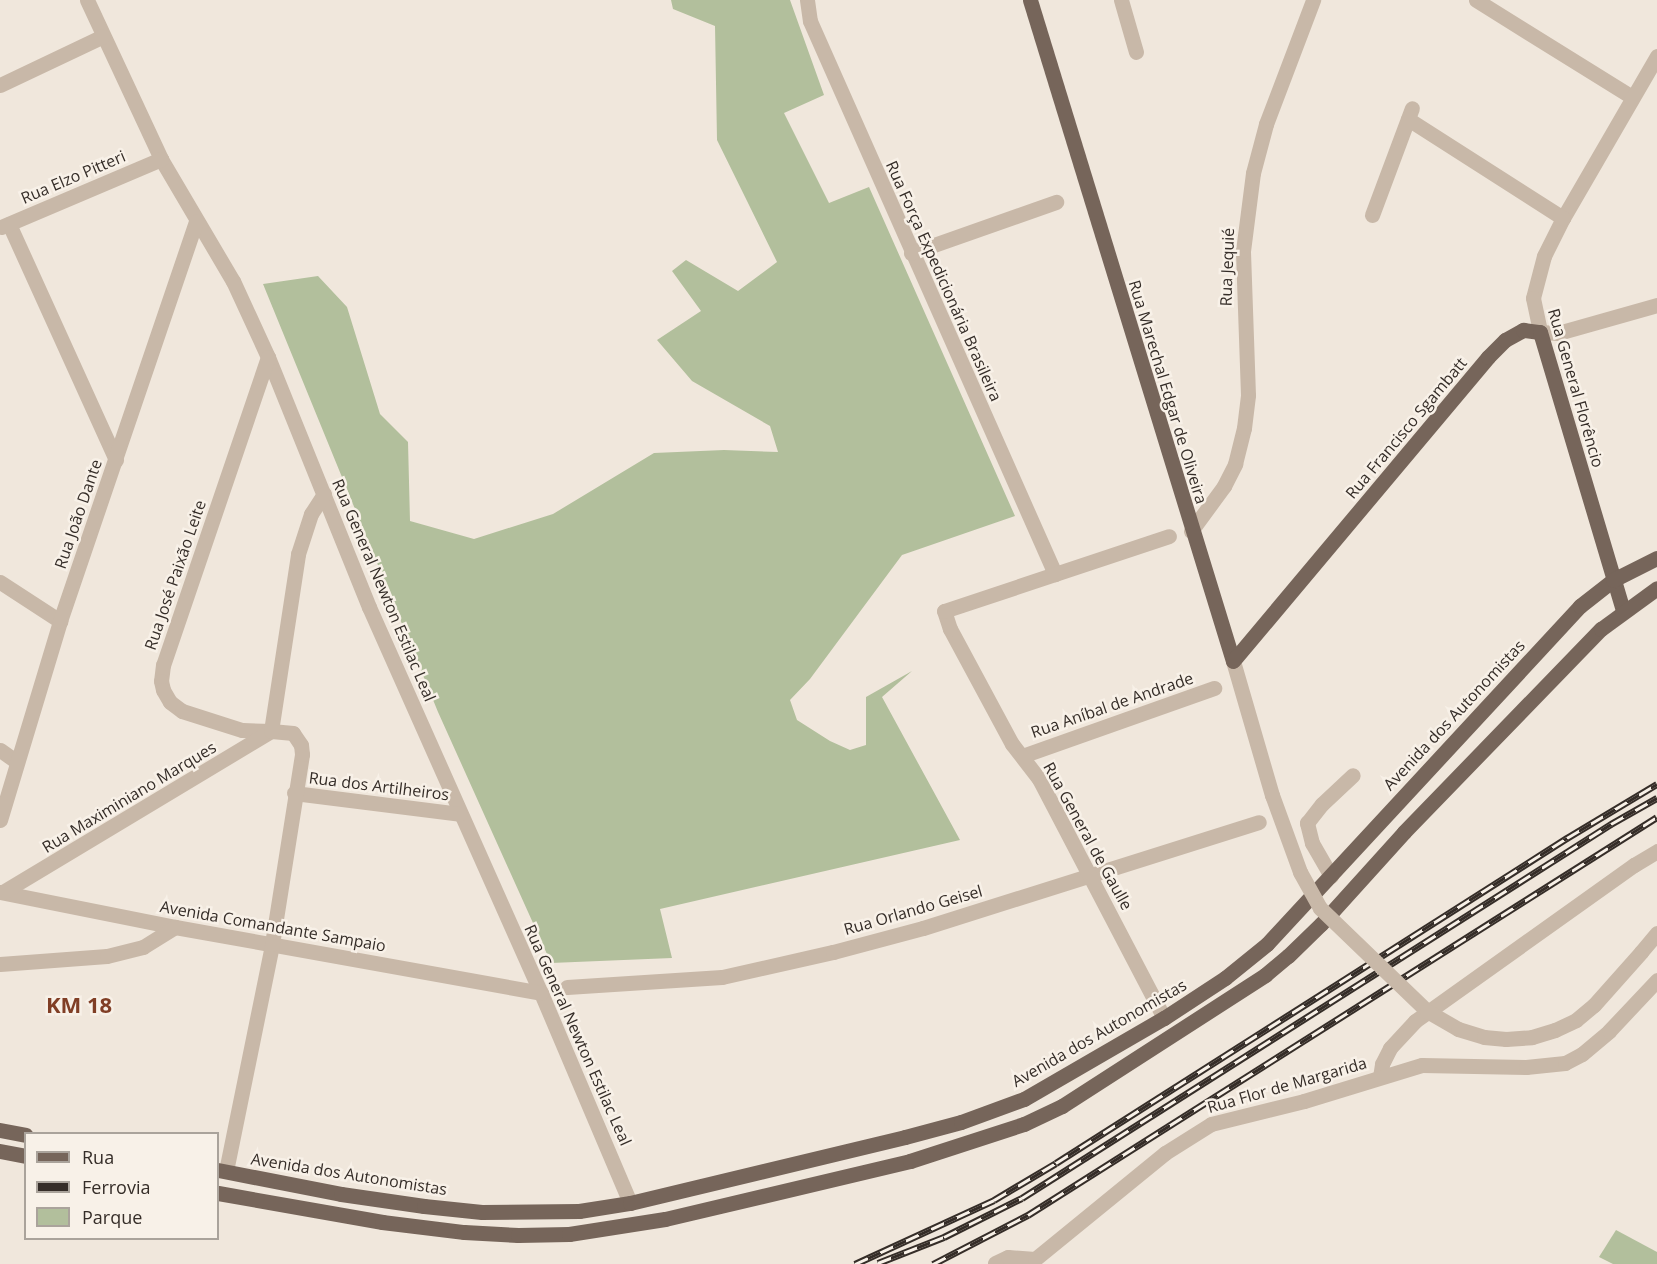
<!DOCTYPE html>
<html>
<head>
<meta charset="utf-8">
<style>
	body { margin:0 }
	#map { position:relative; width:1657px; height:1264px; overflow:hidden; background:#f0e7dc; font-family:"Open Sans",sans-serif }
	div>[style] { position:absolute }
	.green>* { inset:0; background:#b2bf9c }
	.minor>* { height:15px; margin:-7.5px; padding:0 7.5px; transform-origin:7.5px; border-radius:7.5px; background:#c8b8a8 }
	.major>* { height:15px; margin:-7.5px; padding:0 7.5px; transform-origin:7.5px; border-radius:7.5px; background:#76655a }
	.rail>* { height:7px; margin-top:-3.5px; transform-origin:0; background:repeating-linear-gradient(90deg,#f8f1e8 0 14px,#352d28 0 28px); box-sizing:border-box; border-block:2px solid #352d28 }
	.minor-bridge>* { height:15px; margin:-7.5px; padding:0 7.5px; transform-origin:7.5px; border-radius:7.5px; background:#c8b8a8 }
	span { translate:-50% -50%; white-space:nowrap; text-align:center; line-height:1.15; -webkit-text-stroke:5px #f8f1e8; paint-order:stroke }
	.street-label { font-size:16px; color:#352d28 }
	.district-label { font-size:22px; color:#803e25; font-weight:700 }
	.legend { position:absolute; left:24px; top:1132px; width:195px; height:108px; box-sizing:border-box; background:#f8f1e8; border:2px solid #aaa39b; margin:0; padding:8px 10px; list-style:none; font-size:18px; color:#352d28 }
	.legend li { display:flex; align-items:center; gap:12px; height:30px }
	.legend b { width:30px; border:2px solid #aaa39b }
</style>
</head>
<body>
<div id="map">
	<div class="green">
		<i style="clip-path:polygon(671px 0,790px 0,824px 95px,784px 113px,829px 203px,869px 187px,1015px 516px,902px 555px,810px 679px,790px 700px,797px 720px,830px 741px,850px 750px,866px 745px,866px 697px,912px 671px,882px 697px,960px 840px,660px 909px,672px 958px,551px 963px,438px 712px,263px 284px,318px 276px,347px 307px,380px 414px,408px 442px,410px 521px,474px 539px,553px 514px,654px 453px,724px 450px,778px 452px,770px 426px,692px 381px,657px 340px,701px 311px,672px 271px,686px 260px,738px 291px,777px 262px,717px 140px,715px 26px,673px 9px)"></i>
		<i style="clip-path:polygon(1616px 1230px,1657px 1252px,1657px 1264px,1613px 1264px,1599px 1257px)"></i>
	</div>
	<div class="minor">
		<i style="left:87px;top:0;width:175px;rotate:65deg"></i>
		<i style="left:161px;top:159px;width:142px;rotate:59.5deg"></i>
		<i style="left:233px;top:281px;width:84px;rotate:65.3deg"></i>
		<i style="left:268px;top:357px;width:270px;rotate:68deg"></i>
		<i style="left:369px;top:607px;width:423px;rotate:66deg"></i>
		<i style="left:541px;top:993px;width:228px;rotate:67deg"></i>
		<i style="left:807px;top:0;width:21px;rotate:82deg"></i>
		<i style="left:810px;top:21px;width:605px;rotate:66.1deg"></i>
		<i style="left:1121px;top:0;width:54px;rotate:73.9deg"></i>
		<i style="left:1476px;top:0;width:184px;rotate:31.9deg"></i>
		<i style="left:1657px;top:56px;width:187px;rotate:120.1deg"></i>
		<i style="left:1563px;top:218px;width:42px;rotate:116.6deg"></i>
		<i style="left:1544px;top:256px;width:43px;rotate:104.7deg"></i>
		<i style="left:1533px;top:298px;width:35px;rotate:78deg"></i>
		<i style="left:1540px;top:332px;width:18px;rotate:3deg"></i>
		<i style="left:1558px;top:333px;width:103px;rotate:-15.8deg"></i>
		<i style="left:0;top:85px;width:114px;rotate:-25.4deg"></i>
		<i style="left:1408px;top:119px;width:184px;rotate:32.6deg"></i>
		<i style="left:1372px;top:215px;width:114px;rotate:-69.5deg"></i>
		<i style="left:9px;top:224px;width:259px;rotate:65.6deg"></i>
		<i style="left:1px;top:227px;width:174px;rotate:-23deg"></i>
		<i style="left:911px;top:253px;width:154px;rotate:-19.4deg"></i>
		<i style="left:268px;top:357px;width:325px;rotate:108.8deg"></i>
		<i style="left:163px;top:665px;width:16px;rotate:97deg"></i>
		<i style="left:161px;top:681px;width:9px;rotate:77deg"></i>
		<i style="left:163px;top:690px;width:14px;rotate:60deg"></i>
		<i style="left:170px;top:702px;width:15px;rotate:37deg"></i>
		<i style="left:182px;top:711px;width:63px;rotate:17.6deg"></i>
		<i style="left:242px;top:730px;width:29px;rotate:2deg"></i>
		<i style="left:1191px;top:531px;width:56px;rotate:-53.7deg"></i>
		<i style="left:1224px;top:486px;width:25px;rotate:-63deg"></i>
		<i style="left:1235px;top:464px;width:37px;rotate:-76deg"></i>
		<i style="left:1244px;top:428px;width:33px;rotate:-83deg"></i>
		<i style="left:1248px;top:395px;width:144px;rotate:-92deg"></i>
		<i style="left:1243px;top:251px;width:79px;rotate:-82.7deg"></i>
		<i style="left:1253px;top:173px;width:51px;rotate:-75.1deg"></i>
		<i style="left:1266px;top:124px;width:133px;rotate:-69.2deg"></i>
		<i style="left:0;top:582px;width:72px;rotate:33deg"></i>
		<i style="left:1233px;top:661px;width:140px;rotate:73.8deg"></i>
		<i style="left:0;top:750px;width:19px;rotate:35deg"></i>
		<i style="left:1022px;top:756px;width:204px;rotate:-19.5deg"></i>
		<i style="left:294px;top:793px;width:167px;rotate:7.2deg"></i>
		<i style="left:0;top:820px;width:208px;rotate:-73.2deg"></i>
		<i style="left:60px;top:621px;width:422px;rotate:-71.2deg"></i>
		<i style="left:1331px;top:876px;width:38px;rotate:-120deg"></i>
		<i style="left:1312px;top:843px;width:21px;rotate:-104deg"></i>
		<i style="left:1307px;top:823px;width:24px;rotate:-52deg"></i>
		<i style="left:1322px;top:804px;width:42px;rotate:-43.1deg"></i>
		<i style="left:0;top:892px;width:178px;rotate:11.3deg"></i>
		<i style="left:175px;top:927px;width:372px;rotate:10.2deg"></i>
		<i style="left:3px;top:892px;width:313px;rotate:-31deg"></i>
		<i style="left:1641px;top:952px;width:25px;rotate:-50deg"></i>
		<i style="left:0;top:964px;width:107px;rotate:-4.3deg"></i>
		<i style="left:107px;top:956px;width:37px;rotate:-14deg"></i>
		<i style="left:143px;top:947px;width:38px;rotate:-32deg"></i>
		<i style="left:567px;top:987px;width:155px;rotate:-3.7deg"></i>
		<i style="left:722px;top:977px;width:114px;rotate:-12.7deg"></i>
		<i style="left:833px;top:952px;width:93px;rotate:-14.9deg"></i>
		<i style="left:923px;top:928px;width:352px;rotate:-17.5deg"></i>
		<i style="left:1164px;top:1018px;width:270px;rotate:-117.6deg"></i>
		<i style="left:1039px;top:779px;width:44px;rotate:-127.6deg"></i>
		<i style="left:1012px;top:744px;width:131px;rotate:-118.3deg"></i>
		<i style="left:950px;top:629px;width:19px;rotate:-108deg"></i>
		<i style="left:944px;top:611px;width:237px;rotate:-18.4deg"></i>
		<i style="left:1380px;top:1077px;width:13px;rotate:-81deg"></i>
		<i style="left:1382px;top:1064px;width:18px;rotate:-63deg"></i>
		<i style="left:1390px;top:1048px;width:37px;rotate:-47deg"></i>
		<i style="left:1415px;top:1021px;width:269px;rotate:-35.5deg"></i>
		<i style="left:1634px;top:865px;width:27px;rotate:-31deg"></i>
		<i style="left:226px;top:1171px;width:232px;rotate:-78.5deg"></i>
		<i style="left:272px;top:944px;width:192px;rotate:-81deg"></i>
		<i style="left:302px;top:754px;width:9px;rotate:-96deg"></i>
		<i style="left:301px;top:745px;width:14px;rotate:-124deg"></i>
		<i style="left:293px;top:733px;width:22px;rotate:-175deg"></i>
		<i style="left:271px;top:731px;width:179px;rotate:-81.3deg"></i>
		<i style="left:298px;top:554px;width:42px;rotate:-72deg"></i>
		<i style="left:311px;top:514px;width:24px;rotate:-57deg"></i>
		<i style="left:995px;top:1263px;width:14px;rotate:-25deg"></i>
		<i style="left:1008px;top:1257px;width:27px;rotate:4deg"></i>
		<i style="left:1035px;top:1259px;width:168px;rotate:-39.2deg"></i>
		<i style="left:1165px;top:1153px;width:54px;rotate:-32.2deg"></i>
		<i style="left:1211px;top:1124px;width:96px;rotate:-13.9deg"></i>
		<i style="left:1304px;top:1101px;width:123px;rotate:-17deg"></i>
		<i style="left:1422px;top:1065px;width:104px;rotate:1.1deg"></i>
		<i style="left:1526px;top:1067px;width:39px;rotate:-6deg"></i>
		<i style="left:1565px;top:1063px;width:19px;rotate:-28deg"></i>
		<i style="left:1582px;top:1054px;width:35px;rotate:-40deg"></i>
		<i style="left:1609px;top:1031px;width:70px;rotate:-46.7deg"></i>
	</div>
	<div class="major">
		<i style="left:1030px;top:0;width:691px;rotate:72.93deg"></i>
		<i style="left:1233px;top:661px;width:397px;rotate:-50deg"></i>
		<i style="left:1488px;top:357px;width:24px;rotate:-45deg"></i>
		<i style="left:1505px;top:340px;width:21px;rotate:-29deg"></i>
		<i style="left:1523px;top:330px;width:17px;rotate:7deg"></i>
		<i style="left:1540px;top:332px;width:291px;rotate:73.4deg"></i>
		<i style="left:0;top:1130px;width:26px;rotate:11deg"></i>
		<i style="left:0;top:1151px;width:26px;rotate:11deg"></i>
		<i style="left:218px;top:1170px;width:125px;rotate:11deg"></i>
		<i style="left:341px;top:1194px;width:84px;rotate:8.2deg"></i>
		<i style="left:424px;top:1206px;width:58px;rotate:5.9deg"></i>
		<i style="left:482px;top:1212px;width:97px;rotate:-0.6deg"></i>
		<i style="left:579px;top:1211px;width:52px;rotate:-8.9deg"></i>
		<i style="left:630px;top:1203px;width:283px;rotate:-13.5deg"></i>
		<i style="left:905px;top:1137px;width:58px;rotate:-15deg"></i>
		<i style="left:961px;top:1122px;width:67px;rotate:-20.1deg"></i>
		<i style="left:1024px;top:1099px;width:162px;rotate:-30.1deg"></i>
		<i style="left:1164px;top:1018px;width:73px;rotate:-33.3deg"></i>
		<i style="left:1225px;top:978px;width:54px;rotate:-39deg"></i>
		<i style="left:1267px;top:944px;width:461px;rotate:-47.2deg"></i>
		<i style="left:1580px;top:606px;width:42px;rotate:-38.2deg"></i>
		<i style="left:1613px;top:580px;width:49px;rotate:-26.6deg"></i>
		<i style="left:218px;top:1193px;width:167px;rotate:10deg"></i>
		<i style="left:382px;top:1222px;width:83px;rotate:7deg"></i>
		<i style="left:464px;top:1232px;width:54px;rotate:3.2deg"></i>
		<i style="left:518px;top:1235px;width:51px;rotate:-1.1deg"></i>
		<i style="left:569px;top:1234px;width:97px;rotate:-8.9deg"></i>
		<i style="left:665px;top:1219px;width:252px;rotate:-13.3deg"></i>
		<i style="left:910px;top:1161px;width:120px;rotate:-18deg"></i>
		<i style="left:1024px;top:1124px;width:42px;rotate:-25.3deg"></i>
		<i style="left:1062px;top:1106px;width:242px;rotate:-32.8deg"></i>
		<i style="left:1265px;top:975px;width:30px;rotate:-40deg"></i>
		<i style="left:1288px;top:956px;width:46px;rotate:-44.1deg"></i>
		<i style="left:1321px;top:924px;width:124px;rotate:-47.9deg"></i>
		<i style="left:1404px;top:832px;width:283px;rotate:-45.9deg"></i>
		<i style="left:1601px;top:629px;width:69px;rotate:-36.2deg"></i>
	</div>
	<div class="rail">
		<i style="left:878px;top:1263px;width:71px;rotate:-21.5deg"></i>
		<i style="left:944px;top:1237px;width:87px;rotate:-26.6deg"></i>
		<i style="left:1022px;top:1198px;width:698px;rotate:-32.41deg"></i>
		<i style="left:1611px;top:824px;width:53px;rotate:-29.5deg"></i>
		<i style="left:855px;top:1264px;width:153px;rotate:-24.7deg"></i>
		<i style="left:994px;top:1200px;width:72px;rotate:-30.8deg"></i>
		<i style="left:1056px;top:1163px;width:606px;rotate:-32.46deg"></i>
		<i style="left:1567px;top:838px;width:105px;rotate:-31deg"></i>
		<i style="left:933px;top:1264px;width:107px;rotate:-27.3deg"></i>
		<i style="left:1028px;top:1215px;width:744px;rotate:-32.32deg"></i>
	</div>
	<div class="minor-bridge">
		<i style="left:1272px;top:795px;width:82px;rotate:70deg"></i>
		<i style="left:1300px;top:872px;width:41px;rotate:60.9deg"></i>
		<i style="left:1320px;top:908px;width:149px;rotate:43.9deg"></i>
		<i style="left:1427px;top:1011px;width:36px;rotate:30deg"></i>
		<i style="left:1458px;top:1029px;width:27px;rotate:17deg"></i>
		<i style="left:1484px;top:1037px;width:22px;rotate:5deg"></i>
		<i style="left:1506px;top:1039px;width:26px;rotate:-4deg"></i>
		<i style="left:1532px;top:1037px;width:24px;rotate:-17deg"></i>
		<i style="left:1555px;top:1030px;width:23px;rotate:-25deg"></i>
		<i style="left:1576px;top:1020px;width:23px;rotate:-40deg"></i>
		<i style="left:1594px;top:1005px;width:71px;rotate:-48.4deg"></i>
	</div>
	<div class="street-label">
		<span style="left:73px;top:177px;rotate:-23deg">Rua Elzo Pitteri</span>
		<span style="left:1227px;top:267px;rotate:-88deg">Rua Jequié</span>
		<span style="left:944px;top:281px;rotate:66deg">Rua Força Expedicionária Brasileira</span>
		<span style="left:1576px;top:388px;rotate:74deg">Rua General Florêncio</span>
		<span style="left:1168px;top:392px;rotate:73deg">Rua Marechal Edgar de Oliveira</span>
		<span style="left:1406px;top:428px;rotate:-50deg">Rua Francisco Sgambatt</span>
		<span style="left:78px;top:514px;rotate:-71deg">Rua João Dante</span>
		<span style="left:175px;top:575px;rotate:-71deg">Rua José Paixão Leite</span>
		<span style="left:384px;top:590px;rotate:67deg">Rua General Newton Estilac Leal</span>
		<span style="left:1112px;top:705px;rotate:-19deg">Rua Aníbal de Andrade</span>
		<span style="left:1454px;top:715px;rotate:-47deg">Avenida dos Autonomistas</span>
		<span style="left:379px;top:786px;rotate:7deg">Rua dos Artilheiros</span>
		<span style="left:129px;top:797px;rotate:-31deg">Rua Maximiniano Marques</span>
		<span style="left:1088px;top:836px;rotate:61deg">Rua General de Gaulle</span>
		<span style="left:913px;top:910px;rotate:-16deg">Rua Orlando Geisel</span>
		<span style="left:273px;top:926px;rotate:10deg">Avenida Comandante Sampaio</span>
		<span style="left:1099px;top:1033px;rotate:-30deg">Avenida dos Autonomistas</span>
		<span style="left:578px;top:1035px;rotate:66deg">Rua General Newton Estilac Leal</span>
		<span style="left:1287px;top:1085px;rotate:-16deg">Rua Flor de Margarida</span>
		<span style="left:349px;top:1174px;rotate:9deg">Avenida dos Autonomistas</span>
	</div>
	<div class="district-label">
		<span style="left:79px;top:1005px">KM 18</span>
	</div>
	<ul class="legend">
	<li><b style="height:8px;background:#76655a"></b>Rua</li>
	<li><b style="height:8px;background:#352d28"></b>Ferrovia</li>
	<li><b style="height:16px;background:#b2bf9c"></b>Parque</li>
	</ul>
</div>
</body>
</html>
